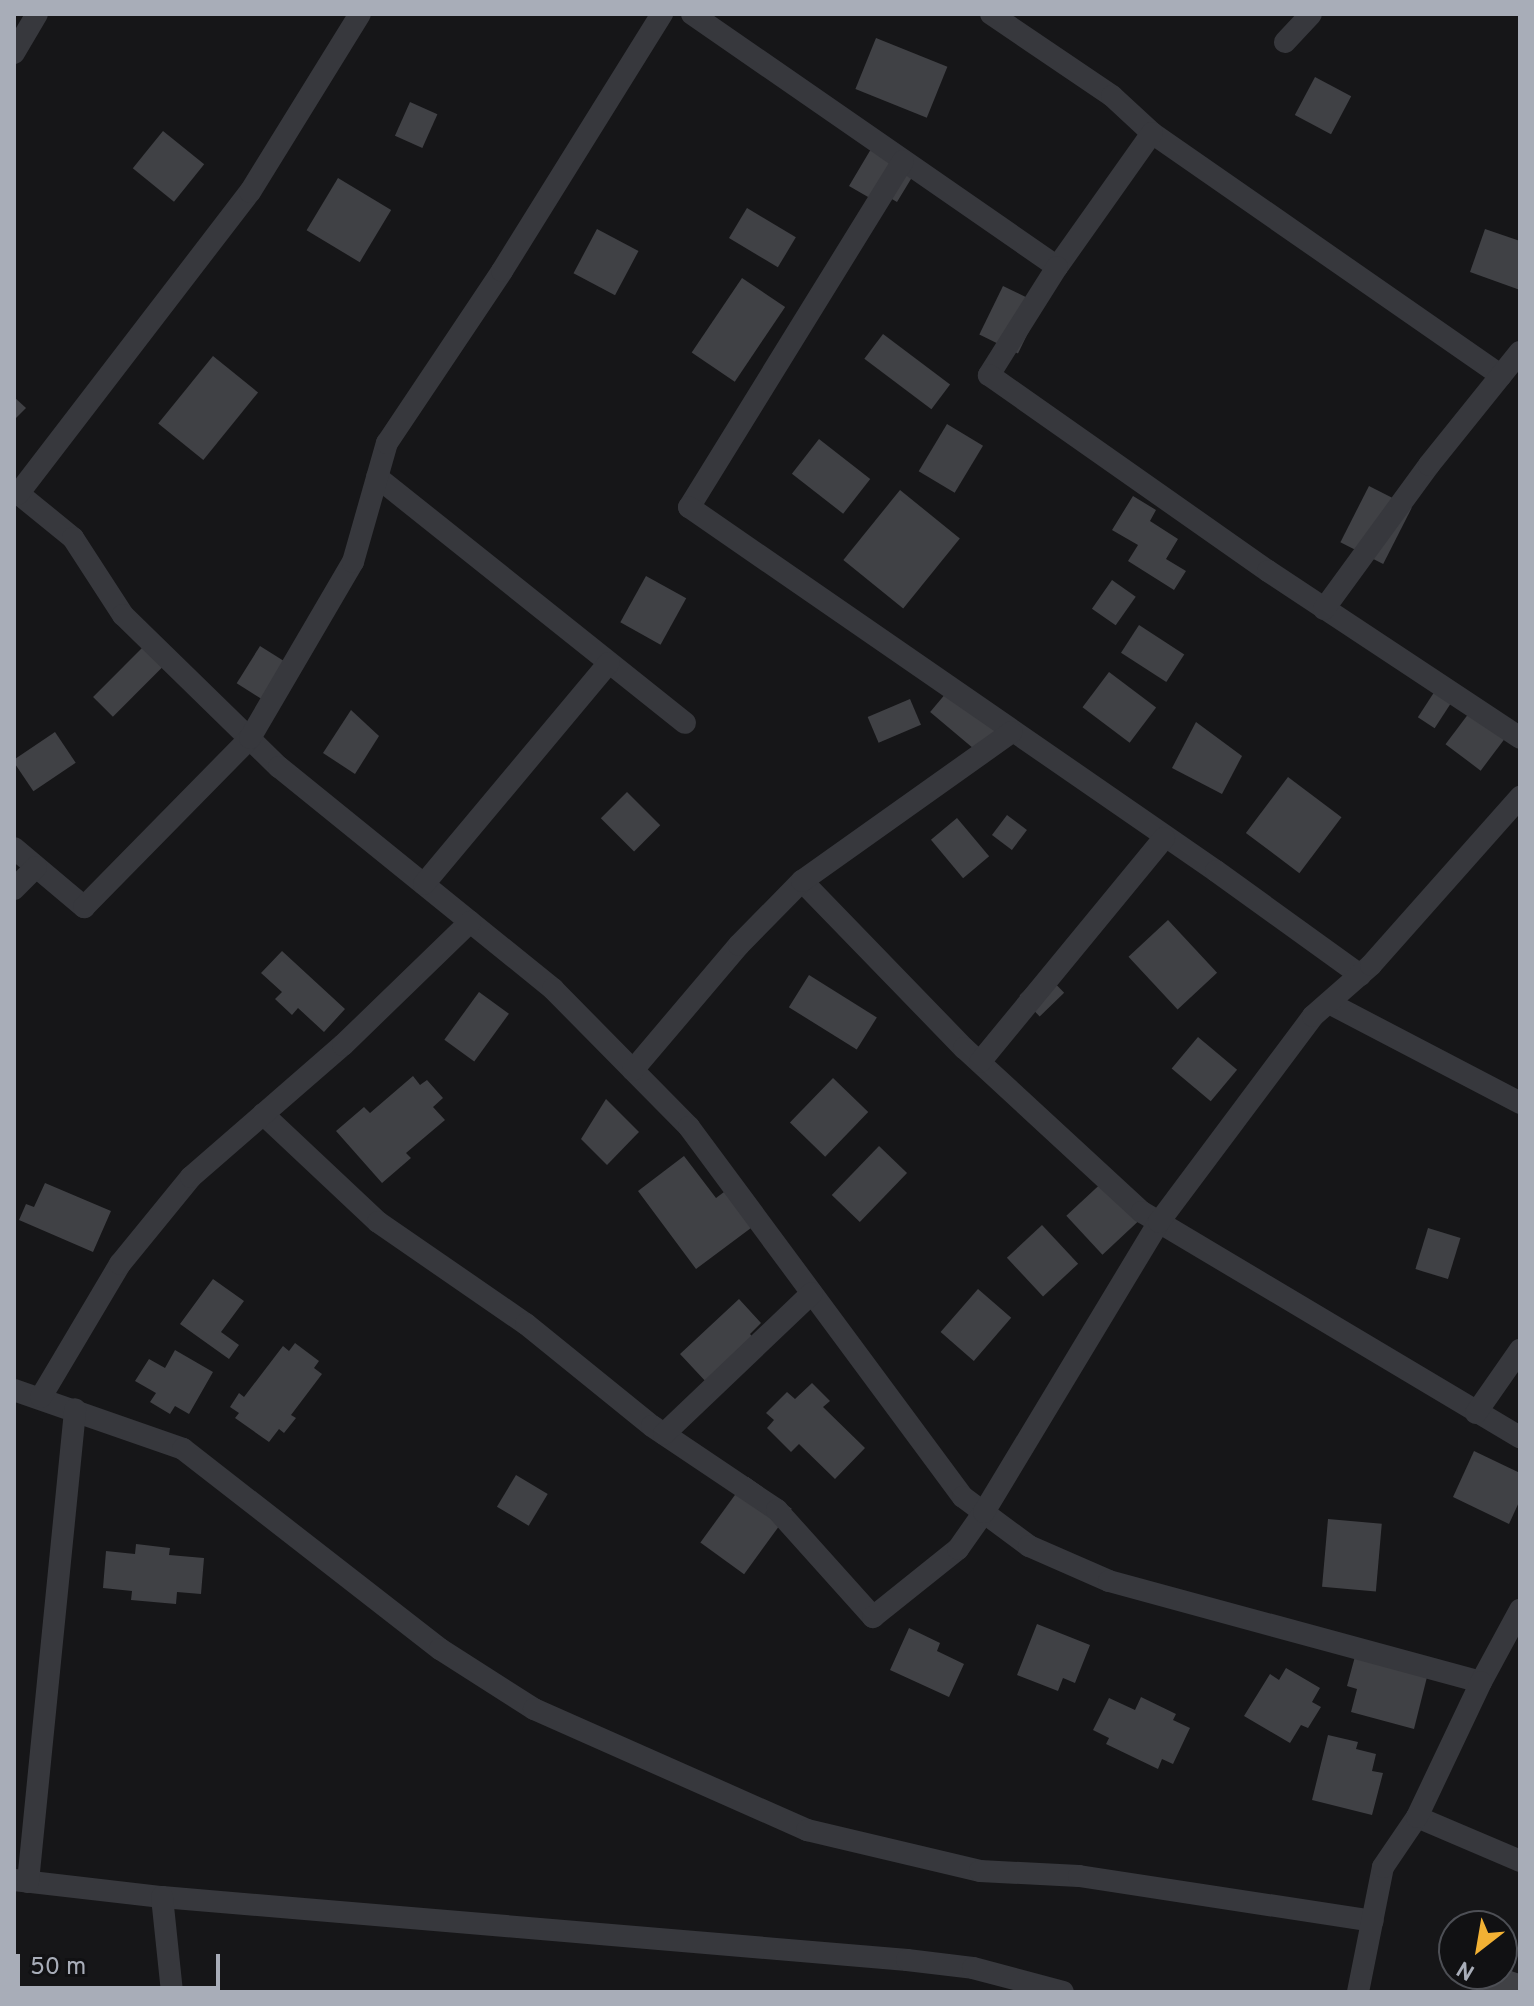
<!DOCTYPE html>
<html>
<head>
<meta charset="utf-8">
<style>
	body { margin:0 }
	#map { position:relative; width:1534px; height:2006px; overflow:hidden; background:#161618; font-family:Overpass,sans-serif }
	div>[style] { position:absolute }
	.building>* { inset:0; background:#404145; transform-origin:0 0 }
	.street>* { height:22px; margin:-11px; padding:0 11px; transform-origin:11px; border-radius:11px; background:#37383d }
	span { translate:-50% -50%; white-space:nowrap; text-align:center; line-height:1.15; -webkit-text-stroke:6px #111113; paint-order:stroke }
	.frame { position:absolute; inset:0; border:16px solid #a8adb8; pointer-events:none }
	.north { position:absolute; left:1438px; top:1910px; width:80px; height:80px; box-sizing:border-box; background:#111113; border:2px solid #4d4f55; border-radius:50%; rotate:211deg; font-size:22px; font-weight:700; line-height:32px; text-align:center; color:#a8adb8 }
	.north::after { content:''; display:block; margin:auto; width:28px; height:36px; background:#f2b134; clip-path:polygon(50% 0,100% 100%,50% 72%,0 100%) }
	.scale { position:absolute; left:16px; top:1954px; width:204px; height:36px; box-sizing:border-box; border:4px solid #a8adb8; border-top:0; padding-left:10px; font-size:24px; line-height:28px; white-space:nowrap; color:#a8adb8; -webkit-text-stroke:6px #111113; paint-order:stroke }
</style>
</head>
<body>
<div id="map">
	<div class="building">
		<i style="left:876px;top:38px;width:77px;height:55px;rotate:22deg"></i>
		<i style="left:1315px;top:77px;width:41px;height:43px;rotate:28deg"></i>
		<i style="left:410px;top:102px;width:30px;height:37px;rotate:24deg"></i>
		<i style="left:163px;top:131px;width:53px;height:48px;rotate:39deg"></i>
		<i style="clip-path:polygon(871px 149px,914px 174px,897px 202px,880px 192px,875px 201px,849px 186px)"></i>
		<i style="left:338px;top:178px;width:62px;height:61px;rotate:31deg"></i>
		<i style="left:747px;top:208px;width:57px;height:35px;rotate:31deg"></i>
		<i style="left:597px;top:229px;width:47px;height:50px;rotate:28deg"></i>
		<i style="clip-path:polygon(1485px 229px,1520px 241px,1520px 290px,1470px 272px)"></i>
		<i style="left:742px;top:278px;width:52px;height:90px;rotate:34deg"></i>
		<i style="left:1003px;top:286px;width:43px;height:54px;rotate:26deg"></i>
		<i style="left:883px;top:334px;width:84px;height:31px;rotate:37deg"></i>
		<i style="left:213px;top:356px;width:58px;height:87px;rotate:39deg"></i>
		<i style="clip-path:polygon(14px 397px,26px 408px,14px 420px)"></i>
		<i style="left:947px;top:424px;width:42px;height:55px;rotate:31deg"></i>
		<i style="left:819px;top:439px;width:65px;height:44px;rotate:38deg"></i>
		<i style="left:1369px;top:486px;width:48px;height:63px;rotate:27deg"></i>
		<i style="left:900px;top:490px;width:77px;height:90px;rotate:39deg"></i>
		<i style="clip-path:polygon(1133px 496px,1156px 510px,1150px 521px,1178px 539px,1166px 559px,1186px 571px,1174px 590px,1128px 561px,1138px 545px,1112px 530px)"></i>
		<i style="left:646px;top:576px;width:46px;height:53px;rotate:29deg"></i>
		<i style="left:1112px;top:580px;width:29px;height:35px;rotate:35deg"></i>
		<i style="left:1139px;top:625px;width:54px;height:33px;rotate:33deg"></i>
		<i style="left:144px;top:646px;width:28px;height:72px;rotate:45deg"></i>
		<i style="left:260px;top:646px;width:39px;height:44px;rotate:32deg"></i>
		<i style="left:1109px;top:672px;width:59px;height:44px;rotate:37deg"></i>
		<i style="left:1444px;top:677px;width:20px;height:48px;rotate:33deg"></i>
		<i style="left:952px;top:686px;width:69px;height:34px;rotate:40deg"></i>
		<i style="left:910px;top:699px;width:28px;height:46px;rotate:67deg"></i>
		<i style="clip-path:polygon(351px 710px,379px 736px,355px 774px,323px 753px)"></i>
		<i style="left:1469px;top:713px;width:44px;height:39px;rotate:37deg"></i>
		<i style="clip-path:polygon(1196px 722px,1242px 756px,1222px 794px,1172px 768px)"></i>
		<i style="left:55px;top:732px;width:37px;height:51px;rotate:56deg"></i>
		<i style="left:1288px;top:777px;width:67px;height:70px;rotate:37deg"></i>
		<i style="left:627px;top:792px;width:47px;height:37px;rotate:45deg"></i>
		<i style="left:1007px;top:815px;width:25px;height:25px;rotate:37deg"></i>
		<i style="left:957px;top:818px;width:50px;height:34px;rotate:50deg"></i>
		<i style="left:1168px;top:920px;width:72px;height:54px;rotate:47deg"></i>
		<i style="clip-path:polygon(282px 951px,345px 1009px,324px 1032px,298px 1008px,292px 1015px,275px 999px,282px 992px,261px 973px)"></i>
		<i style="left:1044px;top:972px;width:29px;height:34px;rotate:46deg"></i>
		<i style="left:809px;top:975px;width:80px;height:38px;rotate:32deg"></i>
		<i style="left:479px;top:992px;width:37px;height:59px;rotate:36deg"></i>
		<i style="left:1198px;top:1037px;width:51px;height:41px;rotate:40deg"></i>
		<i style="clip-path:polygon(413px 1076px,420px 1085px,427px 1080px,443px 1098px,433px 1107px,445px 1120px,406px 1153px,411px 1158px,382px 1183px,336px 1131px,364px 1107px,370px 1113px)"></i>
		<i style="left:833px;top:1078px;width:49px;height:62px;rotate:44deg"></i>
		<i style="clip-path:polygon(606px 1099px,639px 1132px,607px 1165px,581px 1139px)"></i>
		<i style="left:879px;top:1146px;width:39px;height:68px;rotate:44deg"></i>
		<i style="clip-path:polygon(684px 1156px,716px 1198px,728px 1189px,755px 1225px,696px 1269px,638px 1191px)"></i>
		<i style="left:1108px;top:1177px;width:53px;height:57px;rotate:47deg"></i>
		<i style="clip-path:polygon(45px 1183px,111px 1211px,93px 1252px,19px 1220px,26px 1204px,34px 1207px)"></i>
		<i style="left:1042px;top:1225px;width:53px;height:48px;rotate:47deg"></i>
		<i style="left:1428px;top:1228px;width:34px;height:43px;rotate:17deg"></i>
		<i style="clip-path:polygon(213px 1279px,244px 1301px,221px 1332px,239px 1345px,229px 1359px,180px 1324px)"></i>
		<i style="left:978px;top:1289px;width:44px;height:57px;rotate:41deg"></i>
		<i style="clip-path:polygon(739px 1299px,761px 1323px,750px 1334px,764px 1350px,708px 1384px,680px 1354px)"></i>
		<i style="clip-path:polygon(295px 1343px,319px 1361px,314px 1368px,322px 1374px,291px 1415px,296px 1418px,284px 1433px,279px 1429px,269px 1442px,235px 1418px,239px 1413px,230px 1407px,239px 1393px,244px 1397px,283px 1346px,289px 1351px)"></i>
		<i style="clip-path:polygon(175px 1350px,213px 1372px,189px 1414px,175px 1406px,170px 1414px,150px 1402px,156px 1393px,135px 1381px,149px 1359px,165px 1368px)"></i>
		<i style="clip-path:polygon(812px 1383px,830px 1401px,823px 1407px,865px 1448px,835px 1479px,799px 1444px,791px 1452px,767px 1428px,774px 1420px,766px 1413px,787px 1392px,795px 1399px)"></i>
		<i style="clip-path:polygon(1474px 1451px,1520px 1473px,1520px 1500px,1509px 1524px,1453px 1497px)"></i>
		<i style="left:516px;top:1475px;width:37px;height:37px;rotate:31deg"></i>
		<i style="left:748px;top:1477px;width:54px;height:81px;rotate:36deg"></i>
		<i style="left:1328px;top:1519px;width:54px;height:68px;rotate:5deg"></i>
		<i style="clip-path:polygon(136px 1544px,170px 1548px,169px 1555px,204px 1558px,201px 1594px,177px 1592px,176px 1604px,131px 1600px,132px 1591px,103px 1588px,106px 1551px,135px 1554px)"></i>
		<i style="clip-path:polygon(1037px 1624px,1090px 1645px,1075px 1683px,1063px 1678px,1058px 1691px,1017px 1675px)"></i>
		<i style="clip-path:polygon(909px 1628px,940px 1643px,937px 1651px,964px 1664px,949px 1697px,890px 1670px)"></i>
		<i style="clip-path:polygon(1357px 1649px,1429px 1669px,1414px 1729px,1351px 1712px,1357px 1689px,1347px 1686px)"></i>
		<i style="clip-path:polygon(1286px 1668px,1320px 1688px,1312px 1702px,1321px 1707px,1308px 1728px,1301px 1725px,1290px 1743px,1244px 1716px,1270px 1674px,1279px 1680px)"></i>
		<i style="clip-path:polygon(1141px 1697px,1176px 1714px,1173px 1720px,1190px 1728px,1173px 1764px,1162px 1759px,1158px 1769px,1106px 1744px,1109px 1738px,1093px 1730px,1109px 1698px,1135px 1710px)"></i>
		<i style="clip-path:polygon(1328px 1735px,1358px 1742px,1356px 1749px,1376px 1754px,1372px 1771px,1383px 1773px,1372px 1815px,1312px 1800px)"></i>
		<i style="clip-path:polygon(1502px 1968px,1520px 1974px,1520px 1992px,1475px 1992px,1481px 1974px,1502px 1974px)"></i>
	</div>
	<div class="street">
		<i style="left:692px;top:14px;width:444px;rotate:34.7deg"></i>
		<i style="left:991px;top:14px;width:146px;rotate:34.1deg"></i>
		<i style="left:1112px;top:96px;width:54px;rotate:42.8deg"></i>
		<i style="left:1152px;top:133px;width:425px;rotate:34.8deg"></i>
		<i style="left:1285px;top:42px;width:38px;rotate:-47deg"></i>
		<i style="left:14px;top:53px;width:45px;rotate:-59.5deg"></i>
		<i style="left:1152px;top:133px;width:164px;rotate:125.3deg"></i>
		<i style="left:1057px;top:267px;width:128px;rotate:122.2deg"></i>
		<i style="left:989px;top:375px;width:341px;rotate:35.1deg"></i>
		<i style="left:1268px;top:571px;width:302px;rotate:33.5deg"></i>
		<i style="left:903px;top:161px;width:407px;rotate:121.7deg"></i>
		<i style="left:689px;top:507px;width:640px;rotate:34.63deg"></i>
		<i style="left:1216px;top:871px;width:178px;rotate:35.8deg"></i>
		<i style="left:377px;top:477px;width:394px;rotate:38.6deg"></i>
		<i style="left:14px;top:490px;width:76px;rotate:39.1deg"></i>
		<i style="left:73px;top:538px;width:92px;rotate:57deg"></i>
		<i style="left:123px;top:615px;width:218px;rotate:44.3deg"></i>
		<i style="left:279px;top:767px;width:353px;rotate:39deg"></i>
		<i style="left:553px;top:989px;width:194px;rotate:45.4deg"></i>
		<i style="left:689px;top:1127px;width:460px;rotate:53.5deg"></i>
		<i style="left:963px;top:1497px;width:82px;rotate:36.6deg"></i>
		<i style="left:1029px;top:1546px;width:87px;rotate:23.6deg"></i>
		<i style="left:1109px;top:1581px;width:385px;rotate:15.2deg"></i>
		<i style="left:1481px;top:1682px;width:82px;rotate:-61.6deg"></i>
		<i style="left:18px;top:494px;width:381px;rotate:-52.5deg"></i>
		<i style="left:250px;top:192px;width:209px;rotate:-58.3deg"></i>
		<i style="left:1324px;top:609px;width:178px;rotate:-53.9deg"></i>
		<i style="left:1429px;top:465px;width:145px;rotate:-51.2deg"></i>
		<i style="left:14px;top:848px;width:92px;rotate:40.1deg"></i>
		<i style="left:84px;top:907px;width:237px;rotate:-45.5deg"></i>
		<i style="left:250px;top:738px;width:204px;rotate:-59.7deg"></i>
		<i style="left:353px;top:562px;width:124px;rotate:-74.1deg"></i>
		<i style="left:387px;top:443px;width:207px;rotate:-56.2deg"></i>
		<i style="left:502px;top:271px;width:303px;rotate:-58.1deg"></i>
		<i style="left:802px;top:881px;width:233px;rotate:45.9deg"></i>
		<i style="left:964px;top:1048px;width:242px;rotate:42.7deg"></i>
		<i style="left:1142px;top:1212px;width:440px;rotate:30.8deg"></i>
		<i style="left:424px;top:884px;width:288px;rotate:-50.1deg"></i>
		<i style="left:14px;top:889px;width:31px;rotate:-45deg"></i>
		<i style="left:1329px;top:1003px;width:216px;rotate:27.6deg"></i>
		<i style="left:980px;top:1062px;width:290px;rotate:-50.6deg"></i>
		<i style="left:633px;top:1070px;width:164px;rotate:-49.7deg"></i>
		<i style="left:739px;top:945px;width:90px;rotate:-45.5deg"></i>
		<i style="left:802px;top:881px;width:257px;rotate:-35.4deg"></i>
		<i style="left:263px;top:1114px;width:158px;rotate:43.2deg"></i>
		<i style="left:378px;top:1222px;width:180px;rotate:34.6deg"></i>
		<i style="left:526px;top:1324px;width:162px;rotate:39deg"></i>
		<i style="left:652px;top:1426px;width:151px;rotate:33.9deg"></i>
		<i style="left:777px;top:1510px;width:144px;rotate:48.1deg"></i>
		<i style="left:873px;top:1617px;width:109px;rotate:-38.7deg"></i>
		<i style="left:958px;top:1549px;width:45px;rotate:-54.9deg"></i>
		<i style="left:984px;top:1512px;width:339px;rotate:-58.9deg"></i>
		<i style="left:1159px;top:1222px;width:257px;rotate:-53.2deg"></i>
		<i style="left:1313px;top:1016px;width:77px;rotate:-41.3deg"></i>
		<i style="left:1371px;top:965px;width:225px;rotate:-48.4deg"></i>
		<i style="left:14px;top:1390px;width:179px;rotate:19.2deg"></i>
		<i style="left:183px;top:1449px;width:326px;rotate:37.9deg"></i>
		<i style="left:440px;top:1649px;width:112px;rotate:32.6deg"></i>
		<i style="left:534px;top:1709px;width:299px;rotate:23.9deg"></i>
		<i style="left:807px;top:1830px;width:178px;rotate:13.3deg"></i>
		<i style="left:980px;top:1871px;width:99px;rotate:2.9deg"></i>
		<i style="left:1079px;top:1876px;width:297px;rotate:8.7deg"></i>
		<i style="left:41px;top:1397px;width:155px;rotate:-59.3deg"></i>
		<i style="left:120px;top:1264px;width:112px;rotate:-50.8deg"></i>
		<i style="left:191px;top:1177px;width:201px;rotate:-41deg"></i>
		<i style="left:343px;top:1045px;width:177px;rotate:-44.1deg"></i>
		<i style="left:1476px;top:1413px;width:77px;rotate:-55.1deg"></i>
		<i style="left:664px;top:1434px;width:204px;rotate:-43.6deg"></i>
		<i style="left:1417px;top:1817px;width:112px;rotate:23.1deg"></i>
		<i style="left:14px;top:1880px;width:149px;rotate:6.6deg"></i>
		<i style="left:162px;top:1897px;width:748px;rotate:4.83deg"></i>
		<i style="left:907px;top:1960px;width:66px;rotate:6.9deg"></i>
		<i style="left:973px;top:1968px;width:93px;rotate:14.9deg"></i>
		<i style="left:28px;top:1882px;width:475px;rotate:-84.3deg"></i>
		<i style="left:162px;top:1897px;width:96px;rotate:84deg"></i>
		<i style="left:1358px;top:1992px;width:127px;rotate:-78.7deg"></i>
		<i style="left:1383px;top:1867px;width:60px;rotate:-55.8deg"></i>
		<i style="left:1417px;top:1817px;width:149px;rotate:-64.6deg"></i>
	</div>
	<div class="frame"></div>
	<div class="north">N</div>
	<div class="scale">50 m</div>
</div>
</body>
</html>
